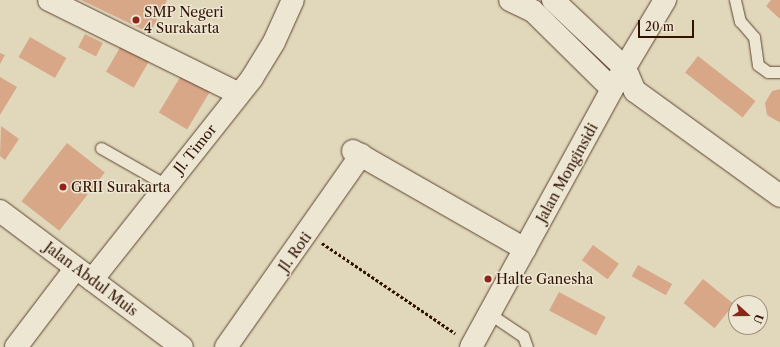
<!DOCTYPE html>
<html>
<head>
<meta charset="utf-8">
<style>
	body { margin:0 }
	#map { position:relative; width:780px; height:347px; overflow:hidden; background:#e1d8bc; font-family:"Libre Caslon Text",serif }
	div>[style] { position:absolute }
	.building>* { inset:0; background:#d8a788; transform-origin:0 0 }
	.path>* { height:2.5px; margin-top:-1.25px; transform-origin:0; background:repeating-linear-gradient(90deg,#321201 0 3px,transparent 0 5px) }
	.roads { filter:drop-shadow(0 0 1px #5e4430) drop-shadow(0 0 1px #5e4430) }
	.lane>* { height:11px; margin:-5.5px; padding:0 5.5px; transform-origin:5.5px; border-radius:5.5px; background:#ece6d3 }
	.street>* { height:22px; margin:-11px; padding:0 11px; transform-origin:11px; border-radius:11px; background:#ece6d3 }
	.secondary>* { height:22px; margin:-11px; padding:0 11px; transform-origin:11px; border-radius:11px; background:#ece6d3 }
	.dots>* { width:11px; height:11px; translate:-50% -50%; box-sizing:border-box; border:2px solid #ece6d3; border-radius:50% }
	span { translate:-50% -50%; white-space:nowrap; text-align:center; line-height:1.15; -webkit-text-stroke:3px #ece6d3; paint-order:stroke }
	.poi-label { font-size:14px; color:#321201 }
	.left { translate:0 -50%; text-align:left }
	.street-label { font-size:14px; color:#321201 }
	.north { position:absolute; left:728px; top:295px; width:40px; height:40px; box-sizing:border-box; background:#ece6d3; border:1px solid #a2917f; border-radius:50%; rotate:111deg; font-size:11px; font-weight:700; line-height:16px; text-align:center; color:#321201 }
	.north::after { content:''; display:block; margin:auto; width:14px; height:18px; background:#8f2418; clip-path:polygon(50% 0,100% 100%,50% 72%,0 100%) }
	.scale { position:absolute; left:638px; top:20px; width:56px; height:18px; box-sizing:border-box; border:2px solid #321201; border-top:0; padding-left:5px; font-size:12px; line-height:14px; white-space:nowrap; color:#321201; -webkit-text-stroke:3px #ece6d3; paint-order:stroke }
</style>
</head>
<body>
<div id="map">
	<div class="building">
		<i style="clip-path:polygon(81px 0,167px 0,150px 33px)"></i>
		<i style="clip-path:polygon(771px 0,780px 0,780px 19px,766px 6px)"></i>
		<i style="left:85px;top:34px;width:20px;height:15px;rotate:27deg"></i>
		<i style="left:30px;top:37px;width:42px;height:23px;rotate:30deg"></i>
		<i style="left:122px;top:44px;width:32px;height:32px;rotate:30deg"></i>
		<i style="clip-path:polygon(0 53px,5px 55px,0 64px)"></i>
		<i style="left:698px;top:56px;width:73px;height:21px;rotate:38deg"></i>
		<i style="left:182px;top:74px;width:33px;height:45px;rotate:31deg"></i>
		<i style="clip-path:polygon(0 77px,17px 87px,0 115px)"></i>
		<i style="clip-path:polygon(780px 89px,780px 122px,779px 122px,767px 115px,765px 103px,772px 91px)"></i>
		<i style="clip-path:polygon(1px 126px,19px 139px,5px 160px,0 156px)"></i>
		<i style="left:67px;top:143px;width:48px;height:74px;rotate:38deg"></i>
		<i style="left:593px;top:245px;width:32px;height:19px;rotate:36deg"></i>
		<i style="left:638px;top:265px;width:39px;height:13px;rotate:29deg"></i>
		<i style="left:703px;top:279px;width:40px;height:31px;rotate:39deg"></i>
		<i style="left:559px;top:292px;width:53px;height:21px;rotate:28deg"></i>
	</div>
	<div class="path">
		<i style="left:322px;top:243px;width:161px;rotate:34.1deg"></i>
	</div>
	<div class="roads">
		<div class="lane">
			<i style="left:735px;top:0;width:22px;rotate:77deg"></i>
			<i style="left:740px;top:21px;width:21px;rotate:49deg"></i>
			<i style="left:754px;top:37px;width:28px;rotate:82deg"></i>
			<i style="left:758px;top:65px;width:12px;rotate:35deg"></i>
			<i style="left:768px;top:72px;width:12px"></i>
			<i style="left:101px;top:148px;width:75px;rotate:29.6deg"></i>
			<i style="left:490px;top:314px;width:40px;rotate:34deg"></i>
			<i style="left:523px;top:336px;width:12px;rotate:70deg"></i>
		</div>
		<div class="street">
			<i style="left:49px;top:0;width:212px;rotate:26.3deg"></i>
			<i style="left:625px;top:68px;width:25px;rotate:67deg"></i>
			<i style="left:635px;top:91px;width:179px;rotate:35.9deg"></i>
			<i style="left:353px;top:151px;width:198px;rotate:29.7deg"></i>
			<i style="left:92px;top:280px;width:258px;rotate:-51.6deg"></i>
			<i style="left:252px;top:78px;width:42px;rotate:-58.6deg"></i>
			<i style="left:274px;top:42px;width:46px;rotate:-65.7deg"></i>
			<i style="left:16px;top:347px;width:99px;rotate:-52.8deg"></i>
			<i style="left:226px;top:347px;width:235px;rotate:-54.9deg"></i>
		</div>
		<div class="secondary">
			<i style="left:510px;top:0;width:25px;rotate:26deg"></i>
			<i style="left:533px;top:11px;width:111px;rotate:44.6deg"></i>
			<i style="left:553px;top:0;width:99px;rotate:43.4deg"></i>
			<i style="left:0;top:211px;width:227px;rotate:36.8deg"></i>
			<i style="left:471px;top:347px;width:294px;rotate:-61.3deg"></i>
			<i style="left:612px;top:89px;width:104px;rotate:-59.2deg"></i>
		</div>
	</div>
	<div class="dots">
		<i style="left:136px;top:20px;background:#8f2418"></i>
		<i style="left:63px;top:187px;background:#8f2418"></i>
		<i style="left:488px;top:279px;background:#8f2418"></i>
	</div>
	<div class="poi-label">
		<span class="left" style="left:144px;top:20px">SMP Negeri<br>4 Surakarta</span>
		<span class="left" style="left:71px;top:187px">GRII Surakarta</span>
		<span class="left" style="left:496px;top:279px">Halte Ganesha</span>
	</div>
	<div class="street-label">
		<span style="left:195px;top:149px;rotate:-51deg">Jl. Timor</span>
		<span style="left:567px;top:173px;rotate:-61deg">Jalan Monginsidi</span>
		<span style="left:295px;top:252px;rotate:-54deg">Jl. Roti</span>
		<span style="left:91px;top:279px;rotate:37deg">Jalan Abdul Muis</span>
	</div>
	<div class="north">U</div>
	<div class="scale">20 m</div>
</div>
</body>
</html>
